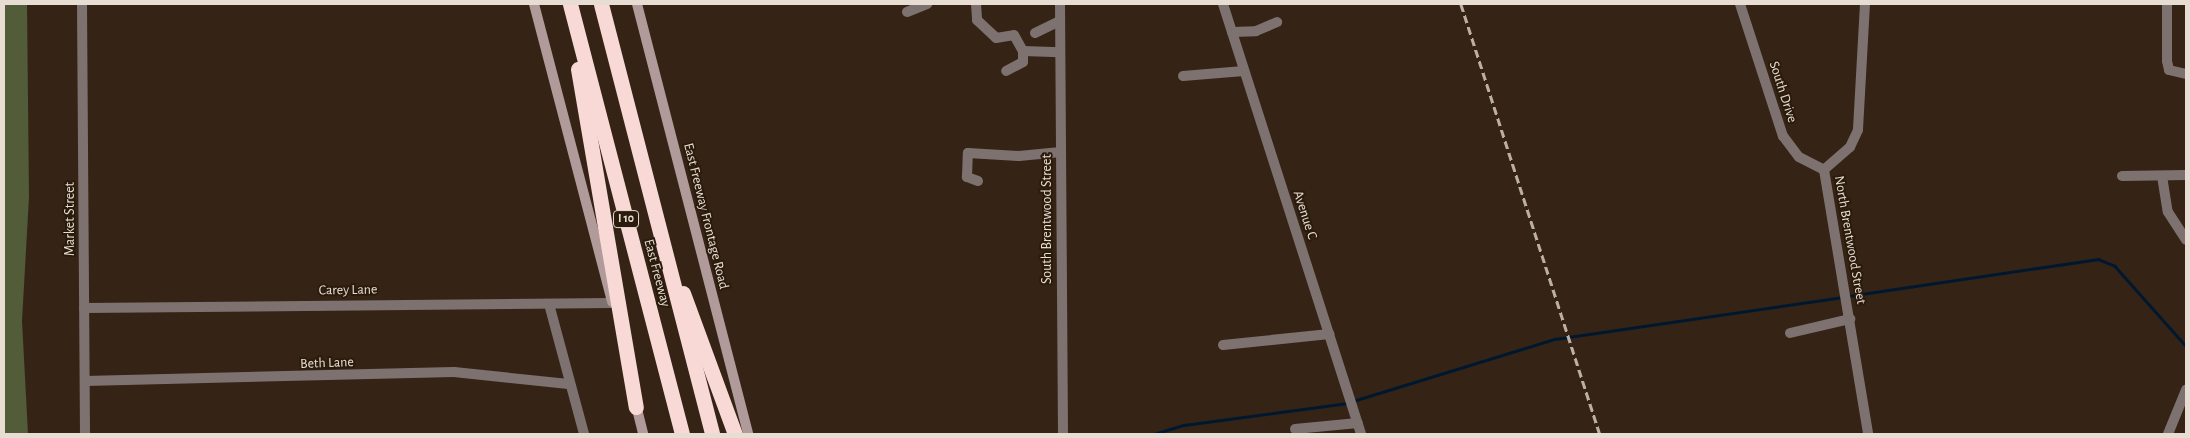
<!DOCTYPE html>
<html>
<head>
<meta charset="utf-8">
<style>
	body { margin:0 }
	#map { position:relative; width:2190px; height:438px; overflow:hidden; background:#352416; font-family:"Alegreya Sans",sans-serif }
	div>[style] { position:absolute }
	.forest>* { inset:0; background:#525c38 }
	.stream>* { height:2.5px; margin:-1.25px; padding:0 1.25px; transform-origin:1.25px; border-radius:1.25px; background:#00182f }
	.minor>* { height:10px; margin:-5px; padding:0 5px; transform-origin:5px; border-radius:5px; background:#7e7271 }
	.tertiary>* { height:10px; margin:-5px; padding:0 5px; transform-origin:5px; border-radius:5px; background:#7e7271 }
	.secondary>* { height:10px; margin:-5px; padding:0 5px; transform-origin:5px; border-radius:5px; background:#b09b9a }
	.motorway>* { height:15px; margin:-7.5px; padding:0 7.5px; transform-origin:7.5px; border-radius:7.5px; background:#f8d9d6 }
	.rail>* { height:2.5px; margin-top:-1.25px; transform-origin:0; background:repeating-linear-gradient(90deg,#bcb0a5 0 8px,transparent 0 12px) }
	span { translate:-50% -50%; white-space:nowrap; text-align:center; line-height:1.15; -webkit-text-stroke:4px #2a1b0c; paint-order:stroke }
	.shield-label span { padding:1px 4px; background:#2a1b0c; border:1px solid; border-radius:4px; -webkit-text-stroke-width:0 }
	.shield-label { font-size:12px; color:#e8ddd3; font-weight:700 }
	.street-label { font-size:14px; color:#e8ddd3 }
	.frame { position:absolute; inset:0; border:5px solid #e8ddd3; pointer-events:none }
</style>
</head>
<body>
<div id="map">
	<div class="forest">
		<i style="clip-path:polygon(4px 4px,27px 4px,29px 197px,22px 321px,28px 434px,4px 434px)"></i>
	</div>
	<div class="stream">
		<i style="left:1848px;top:296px;width:253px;rotate:-8.4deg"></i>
		<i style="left:2098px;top:259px;width:18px;rotate:22deg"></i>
		<i style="left:2115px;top:266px;width:107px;rotate:48.4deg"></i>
		<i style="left:1353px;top:401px;width:211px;rotate:-17.1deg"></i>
		<i style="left:1555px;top:339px;width:291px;rotate:-8.3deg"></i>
		<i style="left:1154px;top:434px;width:31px;rotate:-17deg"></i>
		<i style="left:1184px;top:425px;width:165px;rotate:-7.6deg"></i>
	</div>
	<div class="minor">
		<i style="left:976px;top:4px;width:16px;rotate:86deg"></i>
		<i style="left:977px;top:20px;width:26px;rotate:43deg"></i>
		<i style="left:996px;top:38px;width:18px;rotate:-9deg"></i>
		<i style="left:1014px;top:35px;width:18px;rotate:61deg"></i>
		<i style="left:1023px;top:51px;width:11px;rotate:90deg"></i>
		<i style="left:1023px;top:62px;width:19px;rotate:152deg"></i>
		<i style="left:1060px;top:4px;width:430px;rotate:89.6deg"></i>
		<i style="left:1223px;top:4px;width:452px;rotate:72.2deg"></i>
		<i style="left:1740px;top:4px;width:139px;rotate:72deg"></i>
		<i style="left:1783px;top:136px;width:26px;rotate:53deg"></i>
		<i style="left:1799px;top:157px;width:28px;rotate:27deg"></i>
		<i style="left:1865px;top:4px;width:126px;rotate:93.2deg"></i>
		<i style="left:1858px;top:130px;width:19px;rotate:115deg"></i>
		<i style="left:1850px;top:147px;width:35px;rotate:139deg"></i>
		<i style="left:1824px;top:170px;width:268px;rotate:80.5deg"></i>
		<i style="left:2167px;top:4px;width:57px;rotate:90deg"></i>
		<i style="left:2167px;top:61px;width:9px;rotate:77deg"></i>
		<i style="left:2169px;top:70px;width:17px;rotate:13deg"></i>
		<i style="left:907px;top:12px;width:22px;rotate:-22deg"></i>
		<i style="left:1232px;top:32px;width:24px;rotate:-2deg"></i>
		<i style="left:1256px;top:31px;width:23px;rotate:-23deg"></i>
		<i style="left:1035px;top:33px;width:28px;rotate:-26deg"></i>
		<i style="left:1023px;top:51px;width:37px;rotate:2deg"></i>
		<i style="left:1183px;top:76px;width:61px;rotate:-4.7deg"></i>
		<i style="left:2122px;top:176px;width:64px;rotate:-0.9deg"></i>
		<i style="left:2162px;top:176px;width:36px;rotate:81deg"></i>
		<i style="left:2168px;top:212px;width:33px;rotate:57deg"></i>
		<i style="left:978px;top:181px;width:12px;rotate:-160deg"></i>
		<i style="left:967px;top:177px;width:24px;rotate:-88deg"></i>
		<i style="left:968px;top:153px;width:51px;rotate:3.4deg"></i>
		<i style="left:1019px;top:156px;width:42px;rotate:-5.4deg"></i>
		<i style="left:549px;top:304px;width:135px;rotate:74.9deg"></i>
		<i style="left:84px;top:308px;width:528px;rotate:-0.54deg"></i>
		<i style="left:1790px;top:333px;width:62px;rotate:-13.1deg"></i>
		<i style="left:1223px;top:345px;width:107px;rotate:-5.9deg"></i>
		<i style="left:85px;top:381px;width:369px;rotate:-1.4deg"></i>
		<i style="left:454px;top:372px;width:115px;rotate:6deg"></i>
		<i style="left:1295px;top:429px;width:63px;rotate:-5.4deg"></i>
		<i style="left:2168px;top:434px;width:48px;rotate:-67.8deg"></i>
	</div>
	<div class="tertiary">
		<i style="left:82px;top:4px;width:430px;rotate:89.6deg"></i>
	</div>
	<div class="secondary">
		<i style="left:534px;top:4px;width:308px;rotate:75.3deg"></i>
		<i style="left:637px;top:4px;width:444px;rotate:75.5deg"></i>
		<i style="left:635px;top:401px;width:34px;rotate:76deg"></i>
	</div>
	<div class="motorway">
		<i style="left:570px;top:4px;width:444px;rotate:75.4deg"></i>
		<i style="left:601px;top:4px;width:444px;rotate:75.5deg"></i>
		<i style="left:578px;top:69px;width:343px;rotate:80.3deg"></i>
		<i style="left:683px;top:293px;width:150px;rotate:69.8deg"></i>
	</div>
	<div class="rail">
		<i style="left:1461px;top:4px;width:452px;rotate:72.1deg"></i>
	</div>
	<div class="shield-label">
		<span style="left:626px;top:219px">I 10</span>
	</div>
	<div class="street-label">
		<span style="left:1783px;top:92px;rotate:72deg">South Drive</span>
		<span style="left:1305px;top:215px;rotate:72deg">Avenue C</span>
		<span style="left:706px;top:216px;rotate:76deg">East Freeway Frontage Road</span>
		<span style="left:70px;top:219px;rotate:-90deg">Market Street</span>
		<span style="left:1047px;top:219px;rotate:-90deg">South Brentwood Street</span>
		<span style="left:1850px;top:240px;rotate:80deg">North Brentwood Street</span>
		<span style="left:657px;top:273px;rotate:75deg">East Freeway</span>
		<span style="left:348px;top:290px;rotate:-1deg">Carey Lane</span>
		<span style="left:327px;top:363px;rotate:-2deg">Beth Lane</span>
	</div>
	<div class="frame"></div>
</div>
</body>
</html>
